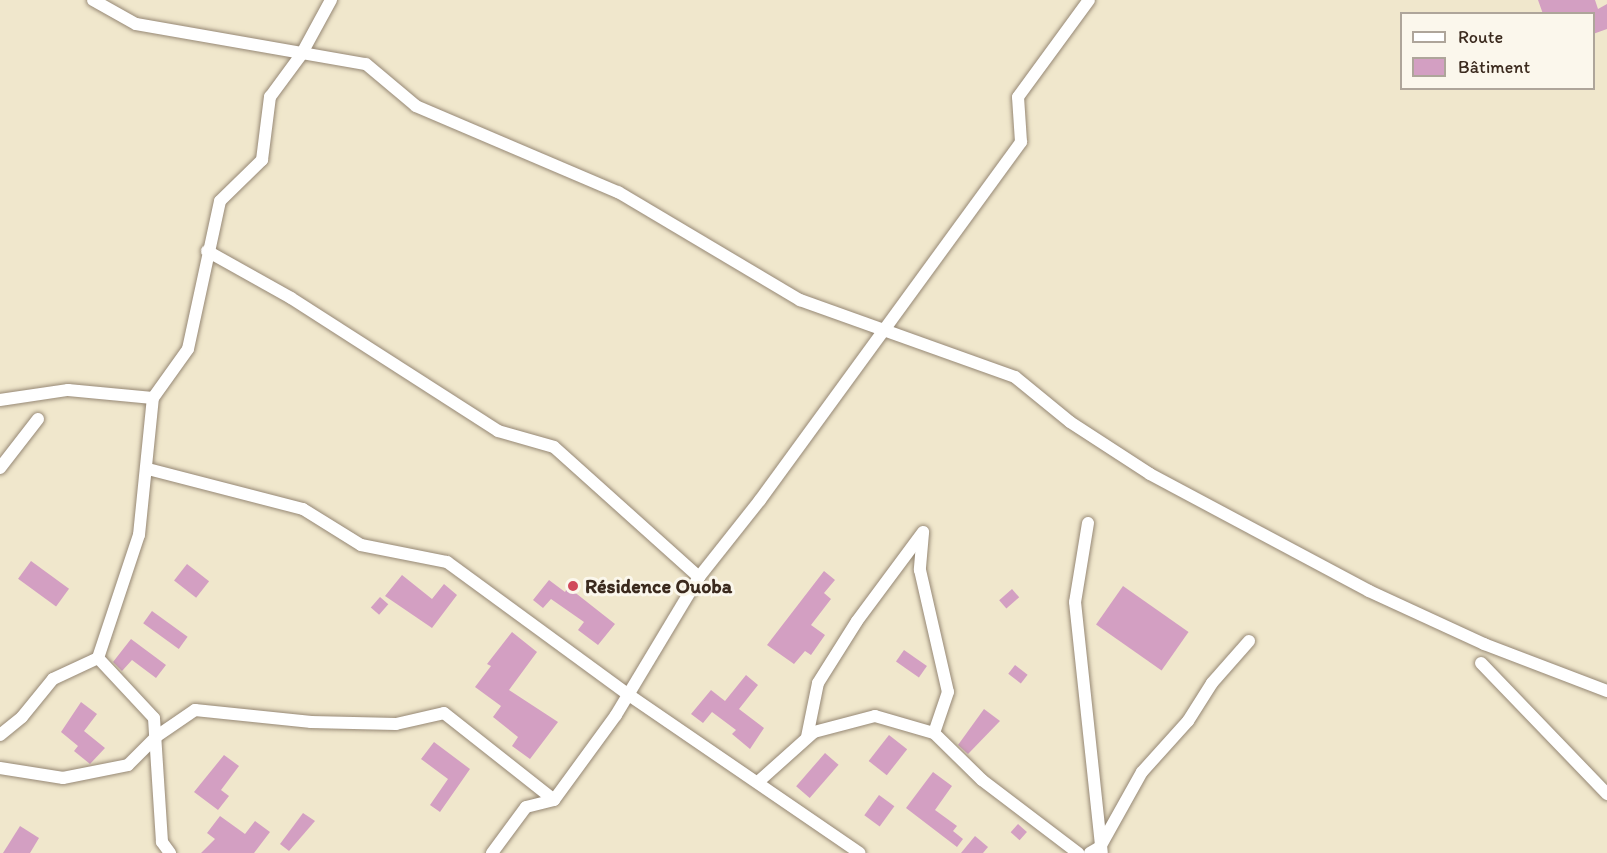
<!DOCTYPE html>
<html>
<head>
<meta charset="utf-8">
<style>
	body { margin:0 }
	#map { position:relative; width:1607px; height:853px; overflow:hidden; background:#f0e7cc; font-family:Itim,sans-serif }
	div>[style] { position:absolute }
	.building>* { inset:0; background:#d39fc2; transform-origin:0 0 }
	.roads { filter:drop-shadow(0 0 2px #968875) drop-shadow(0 0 2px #968875) }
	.street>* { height:12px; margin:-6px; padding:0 6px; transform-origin:6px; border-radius:6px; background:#fff }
	.dots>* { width:16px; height:16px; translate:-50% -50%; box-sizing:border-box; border:3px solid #fbf7ec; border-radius:50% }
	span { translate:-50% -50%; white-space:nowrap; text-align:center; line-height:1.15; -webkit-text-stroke:6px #fbf7ec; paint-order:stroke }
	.poi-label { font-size:20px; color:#3b2a1e; font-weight:700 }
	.left { translate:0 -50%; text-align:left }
	.legend { position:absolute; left:1400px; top:12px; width:195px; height:78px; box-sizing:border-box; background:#fbf7ec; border:2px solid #aea59a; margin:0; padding:8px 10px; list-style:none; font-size:18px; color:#3b2a1e }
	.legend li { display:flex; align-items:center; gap:12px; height:30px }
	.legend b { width:30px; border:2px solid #aea59a }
</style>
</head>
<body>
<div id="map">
	<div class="building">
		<i style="clip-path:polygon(1538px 0,1595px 0,1598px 9px,1607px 4px,1607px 29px,1593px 34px,1593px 14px,1543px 14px)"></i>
		<i style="left:31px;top:561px;width:47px;height:22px;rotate:36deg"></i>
		<i style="left:187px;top:564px;width:28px;height:21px;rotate:38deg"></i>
		<i style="clip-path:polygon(824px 571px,835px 580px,824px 593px,831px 599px,811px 625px,825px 635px,811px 655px,805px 651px,794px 664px,767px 645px)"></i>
		<i style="clip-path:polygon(402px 575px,432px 599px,444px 584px,457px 595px,432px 628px,385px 596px)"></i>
		<i style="clip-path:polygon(549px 580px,565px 592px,568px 587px,615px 624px,598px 645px,578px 630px,584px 622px,551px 599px,543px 608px,533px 600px)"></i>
		<i style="left:1123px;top:586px;width:80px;height:47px;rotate:35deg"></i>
		<i style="left:1012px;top:589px;width:11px;height:17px;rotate:49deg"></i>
		<i style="left:380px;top:597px;width:11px;height:14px;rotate:41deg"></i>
		<i style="left:152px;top:611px;width:44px;height:15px;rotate:36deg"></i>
		<i style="clip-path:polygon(512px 632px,537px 652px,509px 690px,558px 722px,530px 759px,512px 746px,518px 737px,493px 717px,501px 706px,475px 687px,491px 666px,487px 664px)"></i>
		<i style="clip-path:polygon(131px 639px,166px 665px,156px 678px,132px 660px,122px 671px,113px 662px)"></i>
		<i style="left:904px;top:650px;width:28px;height:14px;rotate:35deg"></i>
		<i style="left:1015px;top:665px;width:16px;height:11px;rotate:38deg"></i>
		<i style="clip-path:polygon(746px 675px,758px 685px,739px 709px,764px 728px,750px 749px,732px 734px,736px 730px,712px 712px,703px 723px,691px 714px,711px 690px,725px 701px)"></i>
		<i style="clip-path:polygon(81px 702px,97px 714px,84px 731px,105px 748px,90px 764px,74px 751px,78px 746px,61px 732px)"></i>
		<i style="clip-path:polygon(984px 709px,1000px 721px,968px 754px,958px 745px)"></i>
		<i style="left:889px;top:735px;width:23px;height:33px;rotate:38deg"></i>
		<i style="clip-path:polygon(434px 742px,470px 769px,440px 812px,430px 805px,448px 779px,421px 759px)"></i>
		<i style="left:825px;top:753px;width:18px;height:44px;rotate:41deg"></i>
		<i style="clip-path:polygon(224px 755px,239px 766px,221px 790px,229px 796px,218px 810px,194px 792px)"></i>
		<i style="clip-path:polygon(933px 772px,952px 786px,935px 810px,957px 826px,953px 831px,963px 839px,957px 847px,906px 808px)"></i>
		<i style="left:879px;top:795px;width:19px;height:25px;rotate:36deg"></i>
		<i style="clip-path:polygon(303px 813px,315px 821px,289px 851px,280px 844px)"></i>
		<i style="clip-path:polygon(220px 816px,245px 834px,255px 821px,270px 832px,254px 853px,201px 853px,215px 839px,207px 833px)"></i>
		<i style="left:1018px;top:824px;width:12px;height:11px;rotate:42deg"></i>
		<i style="clip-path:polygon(20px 826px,39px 838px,30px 853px,3px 853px)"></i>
		<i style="clip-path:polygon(975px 836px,988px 847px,983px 853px,961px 853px)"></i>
	</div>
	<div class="roads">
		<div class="street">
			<i style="left:93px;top:0;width:49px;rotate:29.2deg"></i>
			<i style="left:136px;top:24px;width:233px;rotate:9.9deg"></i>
			<i style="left:366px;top:64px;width:65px;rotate:40deg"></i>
			<i style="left:416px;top:106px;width:220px;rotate:23.1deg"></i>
			<i style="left:618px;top:192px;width:212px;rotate:30.7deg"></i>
			<i style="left:800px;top:300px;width:228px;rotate:19.7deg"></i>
			<i style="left:1015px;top:377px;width:71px;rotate:39.3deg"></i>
			<i style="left:1070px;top:422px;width:95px;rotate:33deg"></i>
			<i style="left:1150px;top:474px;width:248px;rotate:28.1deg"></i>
			<i style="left:1369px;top:591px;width:127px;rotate:24.7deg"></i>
			<i style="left:1484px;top:644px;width:132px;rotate:20.9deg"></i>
			<i style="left:207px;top:251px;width:96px;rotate:29.2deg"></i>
			<i style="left:291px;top:298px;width:246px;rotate:32.7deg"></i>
			<i style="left:498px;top:431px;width:58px;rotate:15.9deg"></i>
			<i style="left:554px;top:447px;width:195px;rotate:41.9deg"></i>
			<i style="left:0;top:400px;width:69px;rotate:-8.4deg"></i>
			<i style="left:68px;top:390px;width:85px;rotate:5.4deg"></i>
			<i style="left:0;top:468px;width:62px;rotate:-52.2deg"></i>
			<i style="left:148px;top:469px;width:160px;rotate:14.5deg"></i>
			<i style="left:303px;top:509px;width:68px;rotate:31.8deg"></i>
			<i style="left:361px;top:545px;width:88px;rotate:11.2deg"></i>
			<i style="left:447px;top:562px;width:222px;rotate:36.2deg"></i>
			<i style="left:626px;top:693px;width:283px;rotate:34.4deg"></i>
			<i style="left:1088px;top:523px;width:80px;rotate:99.3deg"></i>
			<i style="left:1075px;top:602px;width:252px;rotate:83.9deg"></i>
			<i style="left:923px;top:533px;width:37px;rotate:95deg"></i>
			<i style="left:920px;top:570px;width:125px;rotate:77.1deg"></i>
			<i style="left:948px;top:692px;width:43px;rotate:108.9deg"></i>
			<i style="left:1481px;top:663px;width:182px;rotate:46.1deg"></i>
			<i style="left:0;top:735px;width:28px;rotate:-39deg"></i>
			<i style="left:22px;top:717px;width:49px;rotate:-50.8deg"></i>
			<i style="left:53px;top:679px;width:50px;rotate:-25deg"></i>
			<i style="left:807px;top:737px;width:55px;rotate:-78.5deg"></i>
			<i style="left:818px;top:683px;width:73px;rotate:-57.8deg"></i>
			<i style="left:857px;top:621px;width:111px;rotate:-53.4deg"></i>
			<i style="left:0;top:768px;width:64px;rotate:9deg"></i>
			<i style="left:63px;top:778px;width:66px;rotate:-11.3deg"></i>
			<i style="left:128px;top:765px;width:41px;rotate:-45deg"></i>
			<i style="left:157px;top:736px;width:46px;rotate:-34.4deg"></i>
			<i style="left:195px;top:710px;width:117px;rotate:5.9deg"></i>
			<i style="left:311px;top:722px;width:85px;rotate:1.3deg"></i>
			<i style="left:396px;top:724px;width:49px;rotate:-12.9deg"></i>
			<i style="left:444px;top:713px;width:140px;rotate:38.3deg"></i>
			<i style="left:758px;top:782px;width:75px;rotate:-41.8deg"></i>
			<i style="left:814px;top:732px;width:63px;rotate:-14.7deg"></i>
			<i style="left:875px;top:716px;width:61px;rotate:16.1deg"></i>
			<i style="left:934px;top:733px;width:67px;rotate:44.4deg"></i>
			<i style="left:982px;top:780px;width:121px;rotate:37.2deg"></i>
			<i style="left:170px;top:853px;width:14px;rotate:-126deg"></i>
			<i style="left:162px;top:842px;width:124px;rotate:-93.7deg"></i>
			<i style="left:154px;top:718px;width:82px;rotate:-133deg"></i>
			<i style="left:98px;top:658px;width:130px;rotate:-71.6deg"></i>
			<i style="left:139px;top:535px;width:138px;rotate:-84.2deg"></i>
			<i style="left:153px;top:398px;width:60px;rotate:-54.5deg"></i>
			<i style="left:188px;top:349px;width:151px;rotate:-77.8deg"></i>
			<i style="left:220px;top:201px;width:59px;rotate:-44.3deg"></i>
			<i style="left:262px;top:160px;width:64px;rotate:-82.8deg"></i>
			<i style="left:270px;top:97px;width:52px;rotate:-53.6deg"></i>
			<i style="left:301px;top:55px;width:63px;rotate:-61.4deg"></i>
			<i style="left:492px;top:853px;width:57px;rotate:-53.5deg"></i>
			<i style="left:526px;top:807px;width:29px;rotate:-14deg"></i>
			<i style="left:554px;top:800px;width:105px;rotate:-53.9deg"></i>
			<i style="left:616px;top:715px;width:161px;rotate:-59deg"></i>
			<i style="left:699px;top:577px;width:98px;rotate:-51.6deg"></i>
			<i style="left:760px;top:500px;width:443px;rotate:-53.9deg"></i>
			<i style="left:1021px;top:142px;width:45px;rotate:-93.8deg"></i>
			<i style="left:1018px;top:97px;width:120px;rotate:-53.8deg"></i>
			<i style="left:1090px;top:853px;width:12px;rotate:-31deg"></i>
			<i style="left:1100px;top:847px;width:86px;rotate:-60.8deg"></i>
			<i style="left:1142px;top:772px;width:69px;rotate:-48deg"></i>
			<i style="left:1188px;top:721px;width:45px;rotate:-57.7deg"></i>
			<i style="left:1212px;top:683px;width:56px;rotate:-48.6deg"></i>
		</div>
	</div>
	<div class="dots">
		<i style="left:573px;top:586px;background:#d1495b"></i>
	</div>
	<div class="poi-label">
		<span class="left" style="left:585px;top:586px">Résidence Ouoba</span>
	</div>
	<ul class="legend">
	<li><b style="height:8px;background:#fff"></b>Route</li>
	<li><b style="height:16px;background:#d39fc2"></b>Bâtiment</li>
	</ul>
</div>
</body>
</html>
